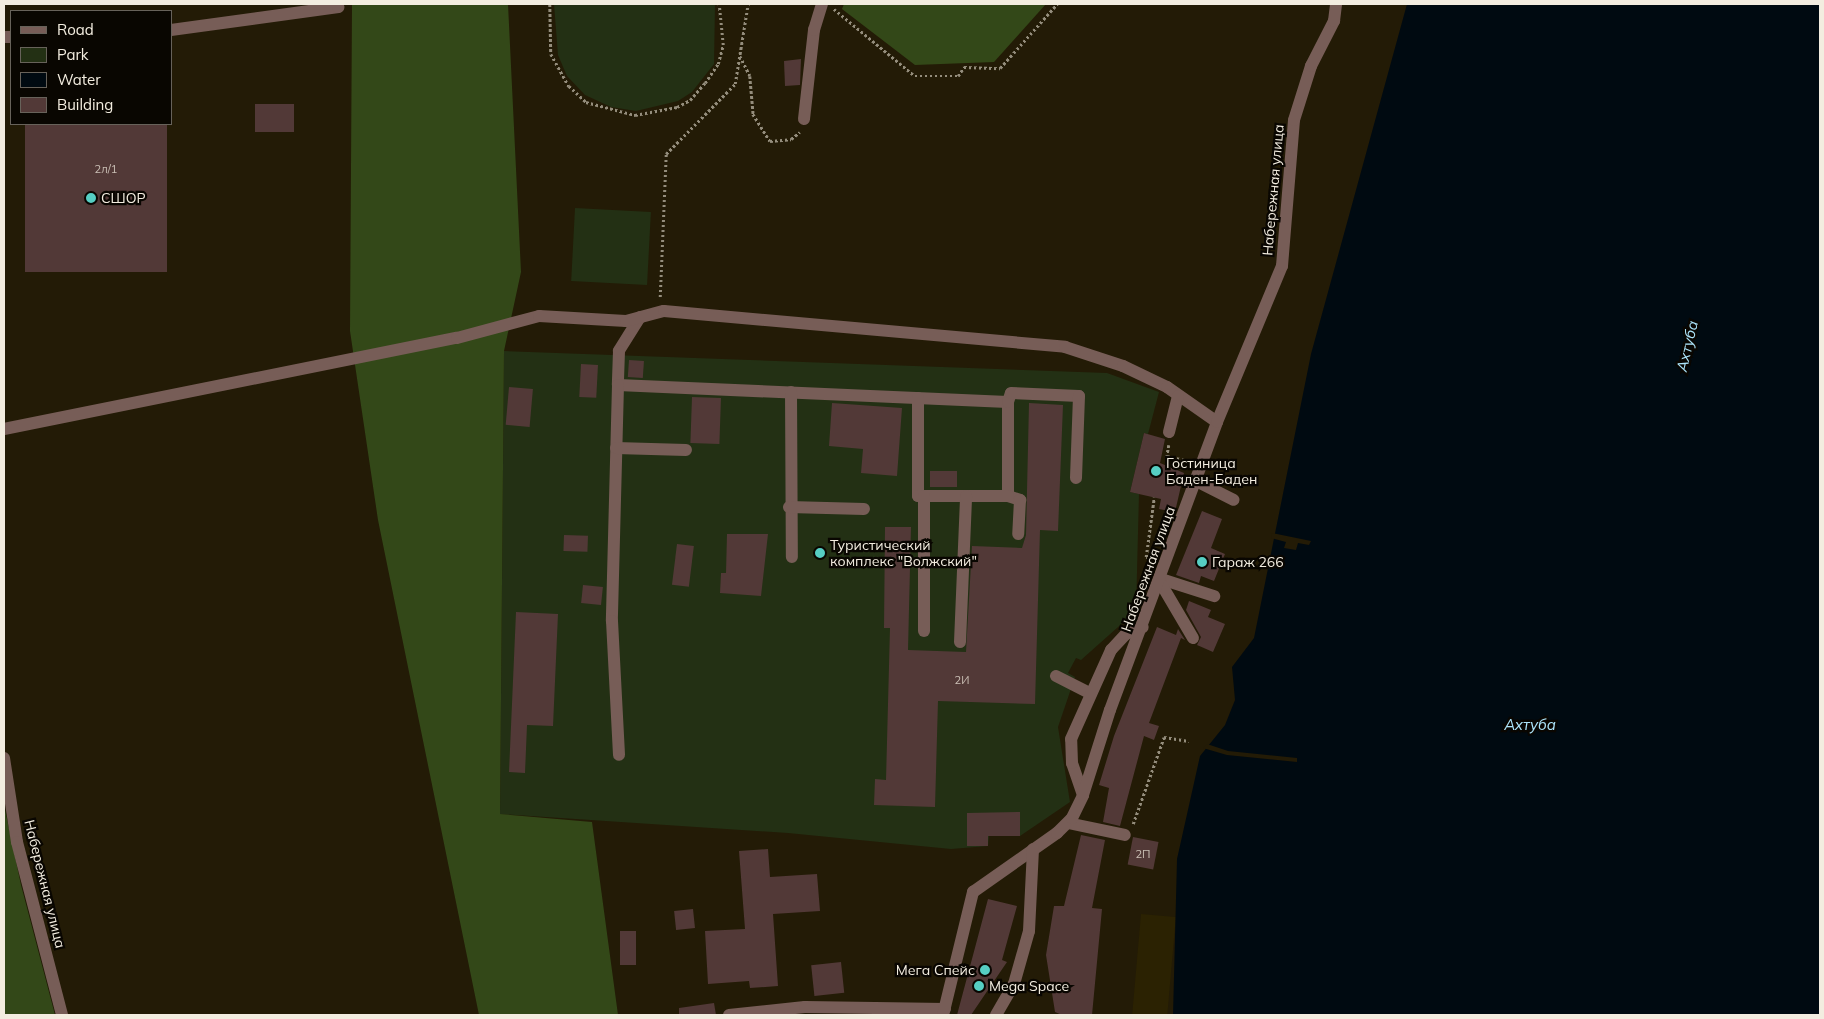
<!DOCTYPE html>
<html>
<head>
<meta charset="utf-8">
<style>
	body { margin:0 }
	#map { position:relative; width:1824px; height:1019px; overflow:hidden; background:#231b06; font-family:Mulish,sans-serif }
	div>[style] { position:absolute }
	.green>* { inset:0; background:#233014; transform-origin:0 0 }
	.forest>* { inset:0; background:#334818 }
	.sand>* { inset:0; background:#2b2202; transform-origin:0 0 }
	.water>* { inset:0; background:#000a11 }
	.pier>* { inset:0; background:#231b06 }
	.building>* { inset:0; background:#523937; transform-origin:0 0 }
	.path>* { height:2.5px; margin-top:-1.25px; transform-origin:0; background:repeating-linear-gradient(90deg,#948d7c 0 2.5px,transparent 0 5px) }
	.minor>* { height:12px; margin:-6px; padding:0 6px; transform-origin:6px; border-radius:6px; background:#775d57 }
	.dots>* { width:14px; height:14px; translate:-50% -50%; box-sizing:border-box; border:2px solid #090601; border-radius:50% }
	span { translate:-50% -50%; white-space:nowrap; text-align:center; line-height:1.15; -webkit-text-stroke:4.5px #090601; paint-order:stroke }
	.number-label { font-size:11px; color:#cbc0b6 }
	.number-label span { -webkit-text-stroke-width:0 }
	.street-label { font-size:14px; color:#f3ede0 }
	.poi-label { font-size:14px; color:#f3ede0 }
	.left { translate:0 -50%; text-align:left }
	.right { translate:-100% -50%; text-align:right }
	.water-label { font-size:15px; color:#ace4fa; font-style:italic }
	.frame { position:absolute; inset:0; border:5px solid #f3ede0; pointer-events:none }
	.legend { position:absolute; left:10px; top:10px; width:162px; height:115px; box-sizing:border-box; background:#090601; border:1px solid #67625a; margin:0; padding:6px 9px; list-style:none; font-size:15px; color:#f3ede0 }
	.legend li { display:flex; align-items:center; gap:10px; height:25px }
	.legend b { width:25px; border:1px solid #67625a }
</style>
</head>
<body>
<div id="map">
	<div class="green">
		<i style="clip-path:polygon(554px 4px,715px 4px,714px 64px,692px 92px,678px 101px,636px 111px,611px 107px,585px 95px,567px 76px,558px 55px)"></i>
		<i style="left:575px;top:208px;width:76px;height:73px;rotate:3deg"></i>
		<i style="clip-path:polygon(504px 351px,1107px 373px,1159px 392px,1148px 434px,1144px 433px,1130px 492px,1139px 494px,1136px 611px,1081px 660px,1076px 658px,1068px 673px,1075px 677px,1058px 727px,1070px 802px,1020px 836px,989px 836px,988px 846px,951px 849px,788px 833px,500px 814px)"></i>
	</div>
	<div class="forest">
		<i style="clip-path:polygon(352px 4px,508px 4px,521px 272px,504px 351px,500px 814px,592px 822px,618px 1015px,479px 1015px,378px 520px,350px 331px)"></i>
		<i style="clip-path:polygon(844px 4px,1046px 4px,994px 62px,915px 65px,842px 9px)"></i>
		<i style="clip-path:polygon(4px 805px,21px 885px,55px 1015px,4px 1015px)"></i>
	</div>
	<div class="sand">
		<i style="left:1141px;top:914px;width:35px;height:101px;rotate:5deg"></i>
	</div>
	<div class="water">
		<i style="clip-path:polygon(1407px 4px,1820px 4px,1820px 1015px,1173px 1015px,1177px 859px,1200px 756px,1225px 725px,1235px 700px,1232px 667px,1254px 638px,1311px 354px)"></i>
	</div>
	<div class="pier">
		<i style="clip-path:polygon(1272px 533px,1311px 541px,1309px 545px,1298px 543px,1296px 550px,1284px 548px,1286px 542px,1271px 538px)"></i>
		<i style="clip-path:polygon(1207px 744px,1228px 751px,1297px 758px,1297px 762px,1227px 755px,1203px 748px)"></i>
	</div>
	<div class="building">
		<i style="clip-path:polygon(801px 59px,800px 85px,785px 86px,784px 61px)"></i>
		<i style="left:255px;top:104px;width:39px;height:28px"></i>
		<i style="left:25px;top:124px;width:142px;height:148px"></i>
		<i style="left:629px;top:360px;width:15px;height:17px;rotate:4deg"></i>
		<i style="left:581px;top:364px;width:17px;height:33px;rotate:3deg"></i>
		<i style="left:509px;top:387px;width:24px;height:38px;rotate:5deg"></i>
		<i style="left:692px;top:397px;width:29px;height:46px;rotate:2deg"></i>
		<i style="clip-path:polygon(832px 403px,902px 408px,897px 476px,861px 473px,863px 449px,829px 446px)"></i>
		<i style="clip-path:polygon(1029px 403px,1063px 405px,1058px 531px,1040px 530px,1035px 704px,938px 701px,935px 807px,874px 805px,875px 779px,886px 780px,890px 628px,884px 628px,885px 527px,911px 527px,908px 650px,966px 652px,972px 546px,1022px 548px,1026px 535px)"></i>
		<i style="clip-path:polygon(1144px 433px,1165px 439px,1160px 463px,1184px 473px,1175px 512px,1159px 509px,1161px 499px,1130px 492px)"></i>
		<i style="left:930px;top:471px;width:27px;height:16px"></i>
		<i style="clip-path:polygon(1202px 511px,1222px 519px,1211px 548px,1225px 554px,1214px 581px,1201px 576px,1199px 583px,1176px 575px)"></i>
		<i style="clip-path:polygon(727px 534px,768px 534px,761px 596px,720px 593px,721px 573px,726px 573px)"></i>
		<i style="left:564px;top:535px;width:24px;height:16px;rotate:2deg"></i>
		<i style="left:677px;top:544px;width:17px;height:41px;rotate:7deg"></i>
		<i style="left:583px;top:585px;width:20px;height:18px;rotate:6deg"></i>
		<i style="clip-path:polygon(1189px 601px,1211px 610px,1208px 617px,1225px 624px,1213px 652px,1197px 645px,1201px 637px,1186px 610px)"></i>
		<i style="clip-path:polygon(516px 612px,558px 614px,553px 726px,527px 725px,525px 773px,509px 772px)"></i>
		<i style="clip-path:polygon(1157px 627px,1176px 635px,1178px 629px,1185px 640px,1181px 638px,1149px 723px,1159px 726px,1154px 740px,1144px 736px,1120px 826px,1103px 822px,1109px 788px,1099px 785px,1114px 736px)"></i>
		<i style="clip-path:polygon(1020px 812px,1020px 836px,988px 836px,988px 846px,967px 846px,967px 813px)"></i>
		<i style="clip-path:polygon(1081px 835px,1105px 840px,1092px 908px,1102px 909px,1092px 1015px,1062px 1015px,1055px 1012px,1046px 955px,1054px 906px,1064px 906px)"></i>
		<i style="left:1133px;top:837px;width:26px;height:28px;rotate:11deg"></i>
		<i style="clip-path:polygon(768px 849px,770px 877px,817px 874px,820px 911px,773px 914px,778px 986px,750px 988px,749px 981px,708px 984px,705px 931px,745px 929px,739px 851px)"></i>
		<i style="clip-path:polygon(988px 899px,1017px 906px,1002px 960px,1007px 962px,971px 1015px,957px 1015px)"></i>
		<i style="left:693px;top:909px;width:19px;height:19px;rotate:84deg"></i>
		<i style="left:620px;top:931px;width:16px;height:34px"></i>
		<i style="left:841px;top:962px;width:31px;height:30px;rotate:84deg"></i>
		<i style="clip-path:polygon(714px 1003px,716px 1015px,679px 1015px,679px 1008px)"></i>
	</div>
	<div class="path">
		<i style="left:550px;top:4px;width:50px;rotate:88.9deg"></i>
		<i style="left:551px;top:54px;width:37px;rotate:61deg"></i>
		<i style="left:569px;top:86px;width:23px;rotate:43deg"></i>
		<i style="left:586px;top:102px;width:51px;rotate:14.9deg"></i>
		<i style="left:635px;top:115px;width:43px;rotate:-10.8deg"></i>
		<i style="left:677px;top:107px;width:15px;rotate:-28deg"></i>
		<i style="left:690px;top:100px;width:23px;rotate:-49deg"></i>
		<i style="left:705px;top:83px;width:23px;rotate:-56deg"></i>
		<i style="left:718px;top:64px;width:20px;rotate:-75deg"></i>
		<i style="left:723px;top:45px;width:41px;rotate:-95.6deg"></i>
		<i style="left:834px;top:9px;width:105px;rotate:39.6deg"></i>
		<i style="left:915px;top:76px;width:43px"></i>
		<i style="left:958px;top:76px;width:11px;rotate:-56deg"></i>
		<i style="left:964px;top:67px;width:36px;rotate:2deg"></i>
		<i style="left:1000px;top:68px;width:86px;rotate:-48.3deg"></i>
		<i style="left:740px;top:56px;width:22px;rotate:63deg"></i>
		<i style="left:750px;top:76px;width:38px;rotate:85deg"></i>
		<i style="left:753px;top:114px;width:32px;rotate:58deg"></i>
		<i style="left:770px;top:141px;width:21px;rotate:-5deg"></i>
		<i style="left:791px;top:139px;width:11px;rotate:-38deg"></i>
		<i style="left:660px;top:297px;width:143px;rotate:-87.6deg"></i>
		<i style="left:666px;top:154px;width:98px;rotate:-45.4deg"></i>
		<i style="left:735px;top:84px;width:81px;rotate:-80.8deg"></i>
		<i style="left:1169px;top:445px;width:11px;rotate:100deg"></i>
		<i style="left:1167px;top:456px;width:22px;rotate:13deg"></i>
		<i style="left:1152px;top:559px;width:6px;rotate:-162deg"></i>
		<i style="left:1146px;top:557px;width:60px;rotate:-82.3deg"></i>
		<i style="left:1133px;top:824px;width:92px;rotate:-70.4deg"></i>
		<i style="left:1164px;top:737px;width:25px;rotate:9deg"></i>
		<i style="left:1052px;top:1015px;width:1px"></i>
	</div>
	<div class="minor">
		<i style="left:171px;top:30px;width:169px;rotate:-7.8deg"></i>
		<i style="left:338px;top:7px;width:3px;rotate:-90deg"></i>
		<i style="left:4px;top:37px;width:7px"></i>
		<i style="left:804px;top:119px;width:90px;rotate:-83.6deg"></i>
		<i style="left:814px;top:30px;width:27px;rotate:-73deg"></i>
		<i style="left:640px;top:317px;width:40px;rotate:122deg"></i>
		<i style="left:619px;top:351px;width:34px;rotate:92deg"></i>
		<i style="left:618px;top:385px;width:390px;rotate:2.5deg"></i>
		<i style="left:1008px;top:402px;width:94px;rotate:90deg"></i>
		<i style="left:1008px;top:496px;width:13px;rotate:18deg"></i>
		<i style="left:1020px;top:500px;width:34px;rotate:93deg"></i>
		<i style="left:618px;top:385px;width:236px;rotate:91.5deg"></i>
		<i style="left:612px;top:621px;width:134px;rotate:87deg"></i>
		<i style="left:791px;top:392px;width:165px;rotate:89.7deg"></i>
		<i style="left:918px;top:398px;width:98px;rotate:90deg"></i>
		<i style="left:918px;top:496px;width:90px"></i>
		<i style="left:1008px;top:402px;width:9px;rotate:-72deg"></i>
		<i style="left:1011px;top:393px;width:68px;rotate:2.5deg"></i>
		<i style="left:1079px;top:396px;width:82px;rotate:92.1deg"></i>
		<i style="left:4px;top:429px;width:462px;rotate:-11.4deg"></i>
		<i style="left:457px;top:338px;width:85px;rotate:-15deg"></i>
		<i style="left:539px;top:316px;width:87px;rotate:3.3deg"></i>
		<i style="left:626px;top:321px;width:39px;rotate:-15deg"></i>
		<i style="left:664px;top:311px;width:403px;rotate:5.1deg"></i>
		<i style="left:1065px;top:347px;width:61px;rotate:18.1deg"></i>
		<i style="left:1123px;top:366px;width:49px;rotate:25.5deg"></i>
		<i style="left:1167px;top:387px;width:61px;rotate:35deg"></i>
		<i style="left:1169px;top:432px;width:37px;rotate:-76deg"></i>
		<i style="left:616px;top:448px;width:70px;rotate:1.6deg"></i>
		<i style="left:1196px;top:481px;width:42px;rotate:26.6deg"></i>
		<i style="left:789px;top:507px;width:75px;rotate:1.5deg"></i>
		<i style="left:1161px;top:579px;width:56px;rotate:17.8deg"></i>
		<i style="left:1160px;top:582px;width:65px;rotate:59.5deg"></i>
		<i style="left:924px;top:631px;width:135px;rotate:-90deg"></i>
		<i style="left:960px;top:642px;width:146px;rotate:-87.6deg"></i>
		<i style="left:1056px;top:676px;width:39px;rotate:27deg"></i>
		<i style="left:4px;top:758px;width:85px;rotate:81.2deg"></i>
		<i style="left:17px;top:842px;width:179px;rotate:75.4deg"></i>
		<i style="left:1083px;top:795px;width:34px;rotate:-109deg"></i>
		<i style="left:1072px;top:763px;width:24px;rotate:-92deg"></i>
		<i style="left:1071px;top:739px;width:98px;rotate:-65.8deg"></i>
		<i style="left:1111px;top:650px;width:22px;rotate:-47deg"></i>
		<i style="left:1126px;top:634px;width:18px;rotate:-22deg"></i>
		<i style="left:1068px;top:823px;width:58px;rotate:11.9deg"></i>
		<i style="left:729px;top:1015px;width:76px;rotate:-6deg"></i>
		<i style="left:805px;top:1007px;width:140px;rotate:0.8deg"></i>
		<i style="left:943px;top:1015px;width:127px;rotate:-76.3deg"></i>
		<i style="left:973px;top:892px;width:103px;rotate:-35.1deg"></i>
		<i style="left:1057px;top:833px;width:21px;rotate:-45deg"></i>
		<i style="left:1072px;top:818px;width:25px;rotate:-64deg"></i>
		<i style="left:1083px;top:795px;width:89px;rotate:-72.4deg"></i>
		<i style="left:1110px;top:710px;width:307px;rotate:-69.6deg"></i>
		<i style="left:1217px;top:422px;width:169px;rotate:-67.4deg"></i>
		<i style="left:1282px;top:266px;width:146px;rotate:-85.3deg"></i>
		<i style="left:1294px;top:120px;width:57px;rotate:-72.5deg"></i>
		<i style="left:1311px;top:66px;width:51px;rotate:-62.9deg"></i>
		<i style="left:1334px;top:21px;width:17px;rotate:-83deg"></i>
		<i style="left:996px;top:1015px;width:36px;rotate:-60deg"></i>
		<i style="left:1014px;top:984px;width:55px;rotate:-74.2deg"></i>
		<i style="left:1029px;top:931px;width:82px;rotate:-87.2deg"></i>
	</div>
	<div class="dots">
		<i style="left:91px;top:198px;background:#56cec3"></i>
		<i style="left:1156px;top:471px;background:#56cec3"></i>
		<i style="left:820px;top:553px;background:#56cec3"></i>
		<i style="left:1202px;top:562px;background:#56cec3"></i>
		<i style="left:985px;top:970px;background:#56cec3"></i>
		<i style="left:979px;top:986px;background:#56cec3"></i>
	</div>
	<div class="number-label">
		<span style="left:106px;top:169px">2л/1</span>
		<span style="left:962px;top:680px">2И</span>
		<span style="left:1143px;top:854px">2П</span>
	</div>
	<div class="street-label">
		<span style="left:1273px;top:190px;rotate:-85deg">Набережная улица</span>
		<span style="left:1148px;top:569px;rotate:-70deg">Набережная улица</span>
		<span style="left:45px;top:884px;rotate:76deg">Набережная улица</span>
	</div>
	<div class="poi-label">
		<span class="left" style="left:101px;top:198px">СШОР</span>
		<span class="left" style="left:1166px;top:471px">Гостиница<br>Баден-Баден</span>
		<span class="left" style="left:830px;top:553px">Туристический<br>комплекс "Волжский"</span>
		<span class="left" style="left:1212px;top:562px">Гараж 266</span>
		<span class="right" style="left:975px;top:970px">Мега Спейс</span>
		<span class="left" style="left:989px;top:986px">Mega Space</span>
	</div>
	<div class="water-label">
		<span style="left:1687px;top:346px;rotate:-77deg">Ахтуба</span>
		<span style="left:1530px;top:725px">Ахтуба</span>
	</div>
	<div class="frame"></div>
	<ul class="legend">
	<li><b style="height:6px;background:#775d57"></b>Road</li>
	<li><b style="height:14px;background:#233014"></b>Park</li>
	<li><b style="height:14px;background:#000a11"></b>Water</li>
	<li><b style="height:14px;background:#523937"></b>Building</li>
	</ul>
</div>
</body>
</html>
